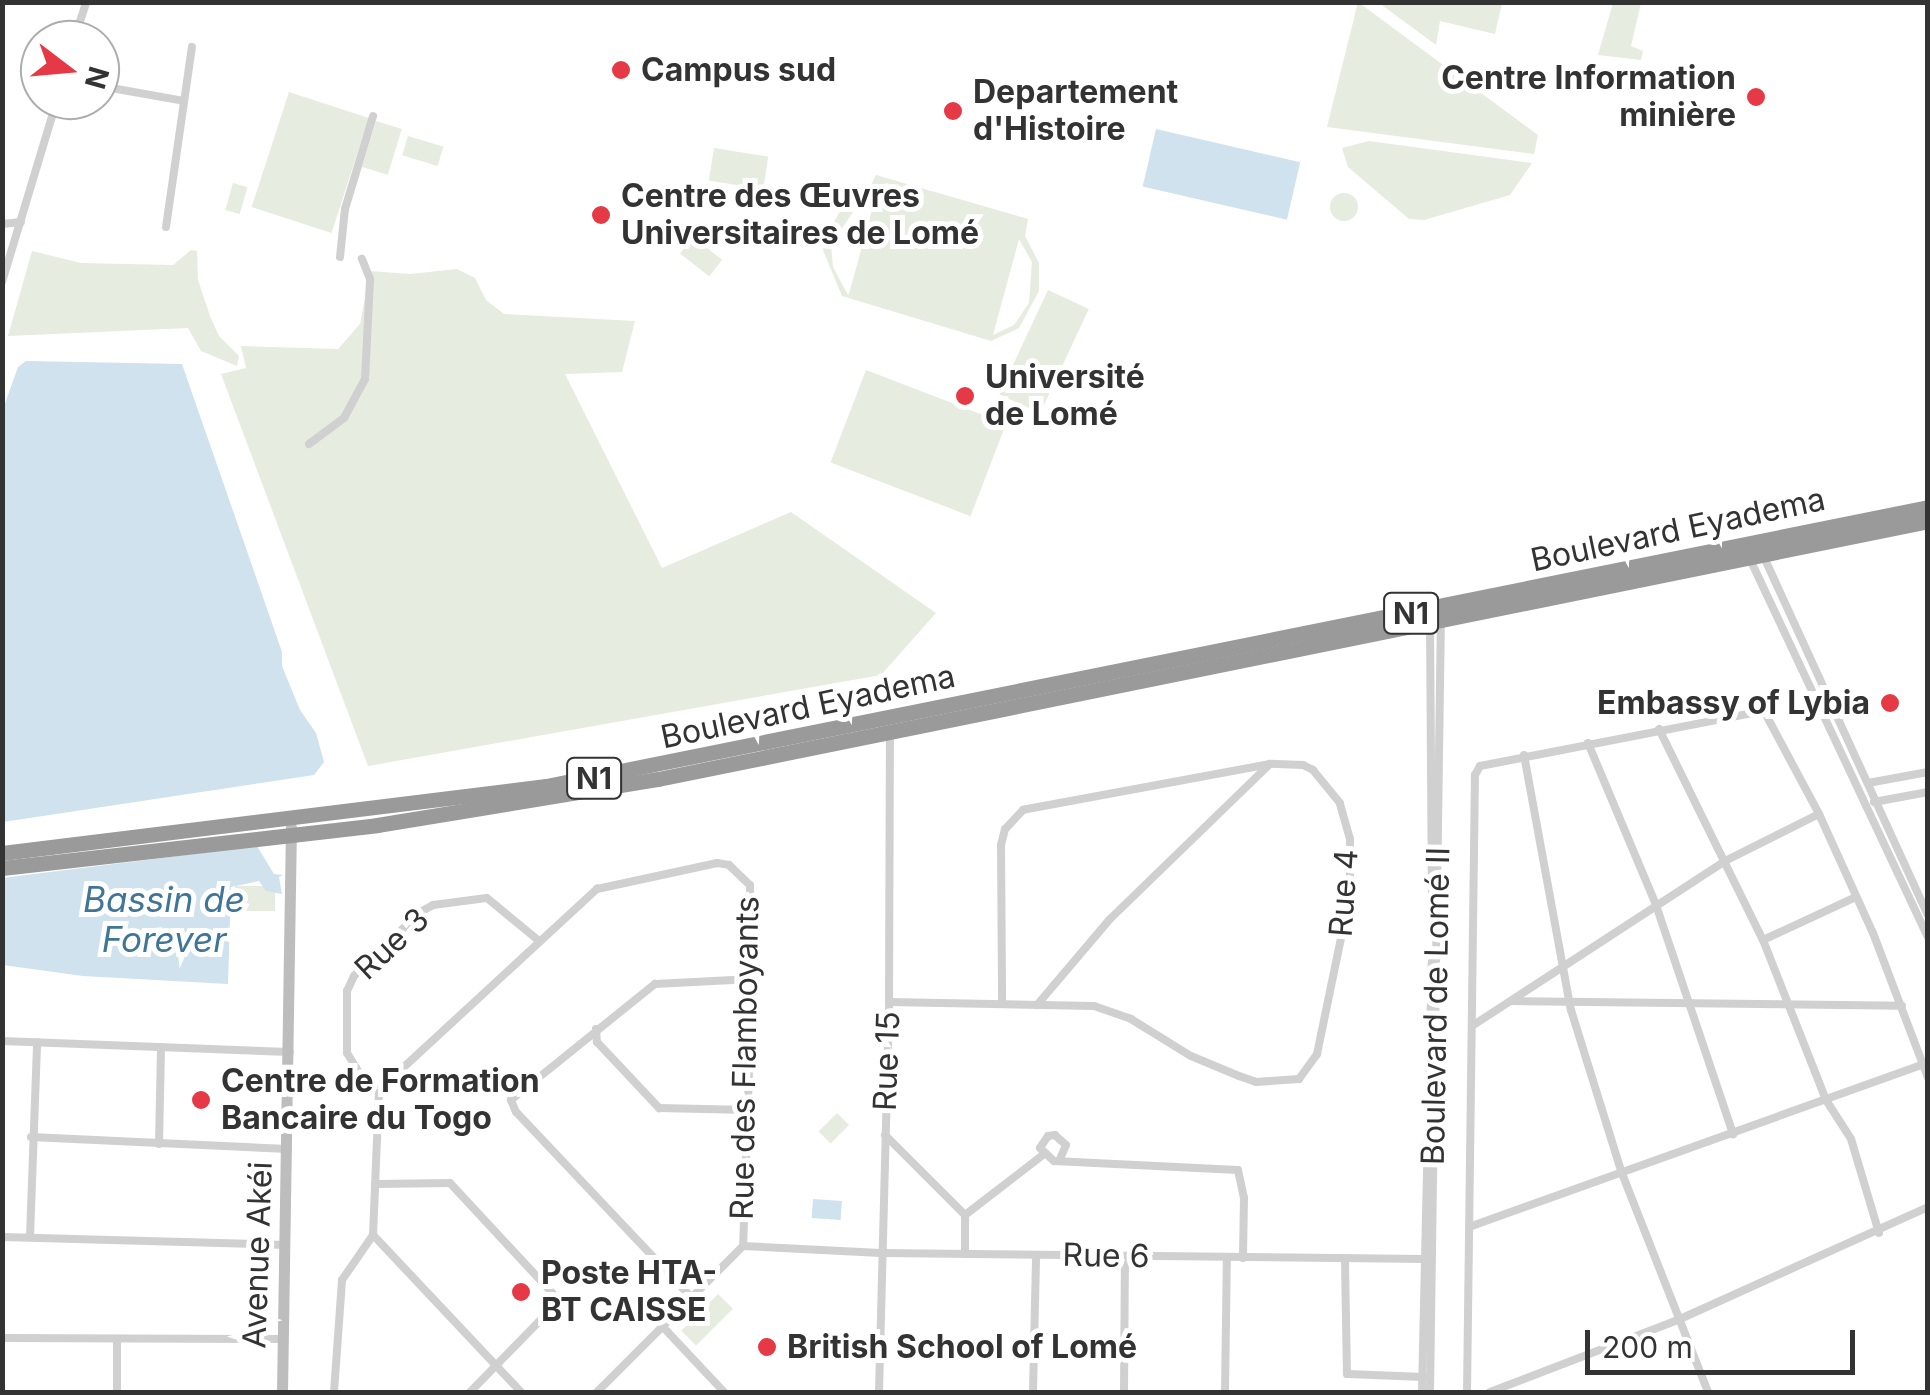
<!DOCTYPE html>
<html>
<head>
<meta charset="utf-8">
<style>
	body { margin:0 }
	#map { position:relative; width:1930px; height:1395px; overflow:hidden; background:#fff; font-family:Inter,sans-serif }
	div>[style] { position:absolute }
	.green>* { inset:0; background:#e6ecdf; transform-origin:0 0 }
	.round { border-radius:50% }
	.water>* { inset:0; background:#cfe2ee; transform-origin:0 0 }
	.street>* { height:8px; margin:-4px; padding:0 4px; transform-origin:4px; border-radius:4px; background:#d0d0d0 }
	.secondary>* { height:11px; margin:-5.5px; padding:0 5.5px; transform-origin:5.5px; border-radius:5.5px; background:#bdbdbd }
	.highway>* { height:15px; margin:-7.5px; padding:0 7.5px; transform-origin:7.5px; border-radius:7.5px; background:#9a9a9a }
	.dots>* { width:28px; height:28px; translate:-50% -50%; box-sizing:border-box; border:5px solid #fff; border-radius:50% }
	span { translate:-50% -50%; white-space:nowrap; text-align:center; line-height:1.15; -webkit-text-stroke:10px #fff; paint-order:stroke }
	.shield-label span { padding:2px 8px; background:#fff; border:2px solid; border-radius:8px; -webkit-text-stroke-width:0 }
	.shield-label { font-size:30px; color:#333; font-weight:700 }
	.poi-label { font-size:32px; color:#333; font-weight:700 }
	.left { translate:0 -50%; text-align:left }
	.right { translate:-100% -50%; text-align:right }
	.street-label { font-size:32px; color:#333 }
	.water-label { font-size:35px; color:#3f7597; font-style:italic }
	.frame { position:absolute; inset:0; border:5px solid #333; pointer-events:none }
	.north { position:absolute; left:20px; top:20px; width:100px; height:100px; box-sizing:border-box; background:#fff; border:2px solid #adadad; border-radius:50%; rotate:106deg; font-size:28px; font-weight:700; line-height:40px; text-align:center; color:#333 }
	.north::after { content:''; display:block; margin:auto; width:35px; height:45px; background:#e63946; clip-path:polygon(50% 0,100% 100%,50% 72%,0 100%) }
	.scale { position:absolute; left:1585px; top:1330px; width:270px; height:45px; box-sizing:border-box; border:5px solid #333; border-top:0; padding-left:12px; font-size:30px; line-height:35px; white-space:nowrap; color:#333; -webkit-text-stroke:8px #fff; paint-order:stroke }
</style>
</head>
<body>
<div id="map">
	<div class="green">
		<i style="clip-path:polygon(1358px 2px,1538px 135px,1534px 154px,1327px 127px)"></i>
		<i style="clip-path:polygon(1379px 3px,1502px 3px,1495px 34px,1440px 21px,1436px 45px)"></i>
		<i style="clip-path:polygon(1613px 3px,1641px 3px,1631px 46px,1643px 51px,1641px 60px,1598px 55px)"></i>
		<i style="left:289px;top:92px;width:84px;height:121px;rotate:18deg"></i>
		<i style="left:376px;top:121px;width:27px;height:48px;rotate:17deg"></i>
		<i style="left:408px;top:136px;width:37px;height:20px;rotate:17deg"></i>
		<i style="clip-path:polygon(1369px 141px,1532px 163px,1510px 195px,1424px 220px,1409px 219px,1348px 167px,1342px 148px)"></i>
		<i style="left:714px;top:148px;width:55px;height:33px;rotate:9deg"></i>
		<i style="clip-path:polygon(evenodd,876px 175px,1028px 219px,1025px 236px,1039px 263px,1039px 291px,1019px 328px,991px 341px,842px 296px,823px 250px,828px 232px,842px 208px,870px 187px,876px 175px,875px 199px,849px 294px,848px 295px,833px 267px,831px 245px,859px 203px,875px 199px,876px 175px,1019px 239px,1032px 262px,1029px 303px,1014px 325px,993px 335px,1019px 239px)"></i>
		<i style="left:233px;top:183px;width:15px;height:28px;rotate:16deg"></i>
		<i class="round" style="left:1330px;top:193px;width:28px;height:28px"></i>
		<i style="left:693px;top:237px;width:37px;height:21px;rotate:38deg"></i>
		<i style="clip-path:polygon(191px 250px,197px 251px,198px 280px,210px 316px,219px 336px,239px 356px,237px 366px,201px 351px,188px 328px,8px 336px,32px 251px,81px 263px,173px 265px)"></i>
		<i style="clip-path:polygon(457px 269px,475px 278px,486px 300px,504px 314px,635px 321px,622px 372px,565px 374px,662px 568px,791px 512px,936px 613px,881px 675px,368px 766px,221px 374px,246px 368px,241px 346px,338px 349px,360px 324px,370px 271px,410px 274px)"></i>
		<i style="left:1048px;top:290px;width:45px;height:115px;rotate:25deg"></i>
		<i style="left:866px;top:370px;width:150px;height:99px;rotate:21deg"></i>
		<i style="left:275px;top:886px;width:25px;height:40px;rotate:90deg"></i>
		<i style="left:837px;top:1113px;width:17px;height:26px;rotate:45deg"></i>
		<i style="left:718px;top:1294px;width:21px;height:52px;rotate:45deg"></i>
	</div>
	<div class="water">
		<i style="left:1156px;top:129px;width:148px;height:59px;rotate:13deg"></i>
		<i style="clip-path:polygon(26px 361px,182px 364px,282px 652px,282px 666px,300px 710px,316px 733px,324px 762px,314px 775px,3px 822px,3px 409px,18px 367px)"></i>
		<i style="clip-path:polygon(257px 846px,274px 874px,283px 875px,279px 877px,282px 894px,266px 891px,259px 881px,231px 887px,228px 984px,83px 976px,3px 965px,2px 878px)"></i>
		<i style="left:813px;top:1199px;width:29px;height:19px;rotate:4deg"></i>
	</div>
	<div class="street">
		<i style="left:74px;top:40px;width:40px;rotate:-72deg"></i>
		<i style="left:100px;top:86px;width:85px;rotate:10.1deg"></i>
		<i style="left:2px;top:224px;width:19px;rotate:-6deg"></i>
		<i style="left:166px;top:227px;width:182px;rotate:-81.8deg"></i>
		<i style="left:340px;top:257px;width:48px;rotate:-84.1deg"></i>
		<i style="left:345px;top:209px;width:97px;rotate:-73.2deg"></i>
		<i style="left:2px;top:282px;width:190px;rotate:-73.2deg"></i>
		<i style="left:309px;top:444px;width:44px;rotate:-36.6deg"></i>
		<i style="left:344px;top:418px;width:44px;rotate:-61.7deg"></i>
		<i style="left:365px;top:379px;width:100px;rotate:-87.1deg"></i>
		<i style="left:370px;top:279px;width:22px;rotate:-112deg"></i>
		<i style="left:1763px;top:555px;width:396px;rotate:65.4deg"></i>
		<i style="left:1749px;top:557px;width:420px;rotate:64.8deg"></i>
		<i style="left:1430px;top:622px;width:306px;rotate:89.6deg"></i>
		<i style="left:1659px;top:729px;width:235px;rotate:63.8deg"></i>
		<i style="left:1763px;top:940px;width:172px;rotate:68.5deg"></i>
		<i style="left:1826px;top:1100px;width:46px;rotate:57.3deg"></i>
		<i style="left:1851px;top:1139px;width:98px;rotate:73.4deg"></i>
		<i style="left:1588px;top:743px;width:176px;rotate:67.2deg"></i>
		<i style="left:1656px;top:905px;width:242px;rotate:71.4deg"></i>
		<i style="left:1524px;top:755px;width:259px;rotate:79.6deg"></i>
		<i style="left:1571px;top:1010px;width:169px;rotate:72.7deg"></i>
		<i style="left:1621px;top:1171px;width:238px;rotate:68.5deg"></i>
		<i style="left:1868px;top:783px;width:61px;rotate:-10.4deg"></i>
		<i style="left:1874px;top:802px;width:55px;rotate:-10.5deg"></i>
		<i style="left:1763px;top:940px;width:102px;rotate:-24.8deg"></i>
		<i style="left:1512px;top:1001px;width:390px;rotate:0.7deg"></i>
		<i style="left:889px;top:1002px;width:205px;rotate:1.1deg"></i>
		<i style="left:1094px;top:1006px;width:39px;rotate:19deg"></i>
		<i style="left:1131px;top:1019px;width:70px;rotate:31.7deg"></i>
		<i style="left:1191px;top:1056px;width:52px;rotate:22.6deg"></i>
		<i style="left:1239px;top:1076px;width:18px;rotate:19deg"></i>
		<i style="left:1256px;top:1082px;width:43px;rotate:-4deg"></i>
		<i style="left:1299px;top:1079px;width:31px;rotate:-54deg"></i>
		<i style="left:1317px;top:1054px;width:162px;rotate:-78.3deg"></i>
		<i style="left:1350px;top:895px;width:56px;rotate:-90deg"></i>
		<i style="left:1350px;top:839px;width:37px;rotate:-106deg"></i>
		<i style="left:1340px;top:803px;width:43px;rotate:-129.3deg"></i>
		<i style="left:1313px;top:770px;width:11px;rotate:-153deg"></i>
		<i style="left:1303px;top:765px;width:33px;rotate:-178deg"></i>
		<i style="left:1270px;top:764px;width:251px;rotate:169.5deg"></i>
		<i style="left:1023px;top:810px;width:26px;rotate:133deg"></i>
		<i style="left:1005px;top:829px;width:16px;rotate:104deg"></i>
		<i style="left:1001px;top:845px;width:159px;rotate:89.6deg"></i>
		<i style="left:1037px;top:1005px;width:111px;rotate:-49.7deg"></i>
		<i style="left:1109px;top:920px;width:224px;rotate:-44.1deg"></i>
		<i style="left:1472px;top:1026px;width:302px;rotate:-33.1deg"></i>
		<i style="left:1725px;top:861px;width:105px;rotate:-26.6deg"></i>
		<i style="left:596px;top:1029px;width:13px;rotate:86deg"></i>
		<i style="left:597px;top:1042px;width:91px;rotate:46.8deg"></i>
		<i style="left:659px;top:1108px;width:90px;rotate:1.3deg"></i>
		<i style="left:2px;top:1041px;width:288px;rotate:2.2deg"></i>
		<i style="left:379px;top:1090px;width:28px;rotate:-138deg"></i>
		<i style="left:358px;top:1071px;width:21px;rotate:-121deg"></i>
		<i style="left:347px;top:1053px;width:62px;rotate:-90deg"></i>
		<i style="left:347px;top:991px;width:17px;rotate:-65deg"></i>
		<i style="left:354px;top:976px;width:92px;rotate:-44.1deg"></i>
		<i style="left:420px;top:912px;width:15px;rotate:-28deg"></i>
		<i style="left:433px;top:905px;width:54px;rotate:-7.4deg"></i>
		<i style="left:487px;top:898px;width:66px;rotate:39.5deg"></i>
		<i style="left:885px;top:1135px;width:113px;rotate:45deg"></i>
		<i style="left:965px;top:1215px;width:39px;rotate:90deg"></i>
		<i style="left:31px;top:1137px;width:257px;rotate:2.7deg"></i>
		<i style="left:159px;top:1144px;width:97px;rotate:-88.8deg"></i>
		<i style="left:1060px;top:1159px;width:15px;rotate:-67deg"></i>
		<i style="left:1066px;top:1145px;width:15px;rotate:-138deg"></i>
		<i style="left:1055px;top:1135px;width:7px;rotate:172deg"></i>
		<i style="left:1048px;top:1136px;width:14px;rotate:124deg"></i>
		<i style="left:1040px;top:1148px;width:19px;rotate:43deg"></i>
		<i style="left:1054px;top:1161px;width:184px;rotate:2.8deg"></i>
		<i style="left:1238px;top:1170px;width:29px;rotate:78deg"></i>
		<i style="left:1244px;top:1198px;width:60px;rotate:91deg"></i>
		<i style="left:375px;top:1184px;width:75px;rotate:-0.8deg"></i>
		<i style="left:450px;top:1183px;width:156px;rotate:47.1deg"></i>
		<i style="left:556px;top:1297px;width:8px;rotate:97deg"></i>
		<i style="left:555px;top:1305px;width:122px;rotate:134.3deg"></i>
		<i style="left:965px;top:1215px;width:98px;rotate:-37.6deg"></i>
		<i style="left:1469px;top:1227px;width:482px;rotate:-19.7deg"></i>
		<i style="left:2px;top:1237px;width:284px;rotate:1.6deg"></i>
		<i style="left:30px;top:1237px;width:195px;rotate:-87.9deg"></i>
		<i style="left:743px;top:1246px;width:138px;rotate:2.9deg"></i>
		<i style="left:881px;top:1253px;width:545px;rotate:0.63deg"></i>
		<i style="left:1345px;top:1262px;width:112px;rotate:89deg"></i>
		<i style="left:1347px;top:1374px;width:77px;rotate:2.2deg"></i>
		<i style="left:692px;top:1298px;width:256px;rotate:-133.4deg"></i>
		<i style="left:516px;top:1112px;width:13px;rotate:-113deg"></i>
		<i style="left:511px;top:1100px;width:185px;rotate:-38.9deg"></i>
		<i style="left:655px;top:984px;width:97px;rotate:-3deg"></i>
		<i style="left:663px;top:1327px;width:89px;rotate:46.8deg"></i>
		<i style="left:2px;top:1338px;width:280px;rotate:0.2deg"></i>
		<i style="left:117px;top:1392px;width:52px;rotate:-90deg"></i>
		<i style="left:334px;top:1392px;width:112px;rotate:-85.9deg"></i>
		<i style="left:342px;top:1280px;width:55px;rotate:-55.4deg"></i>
		<i style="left:521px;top:1392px;width:216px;rotate:-133.3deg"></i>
		<i style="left:373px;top:1235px;width:145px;rotate:-87.6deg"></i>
		<i style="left:379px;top:1090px;width:297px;rotate:-42.7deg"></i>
		<i style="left:597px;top:889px;width:123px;rotate:-12.2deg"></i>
		<i style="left:717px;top:863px;width:12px;rotate:9deg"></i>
		<i style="left:729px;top:865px;width:29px;rotate:44deg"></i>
		<i style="left:750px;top:885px;width:94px;rotate:88.8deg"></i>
		<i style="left:752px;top:979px;width:267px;rotate:91.9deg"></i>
		<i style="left:743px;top:1246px;width:206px;rotate:135deg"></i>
		<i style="left:879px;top:1392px;width:390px;rotate:-88.5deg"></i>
		<i style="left:889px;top:1002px;width:270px;rotate:-89.8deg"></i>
		<i style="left:1033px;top:1392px;width:137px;rotate:-88.7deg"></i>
		<i style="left:1124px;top:1392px;width:135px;rotate:-89.6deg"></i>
		<i style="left:1225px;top:1392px;width:135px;rotate:-89.2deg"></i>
		<i style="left:1422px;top:1392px;width:430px;rotate:-88.7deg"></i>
		<i style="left:1430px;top:1392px;width:775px;rotate:-89.19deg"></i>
		<i style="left:1467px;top:1392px;width:617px;rotate:-89.26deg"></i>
		<i style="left:1475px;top:775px;width:10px;rotate:-61deg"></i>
		<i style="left:1480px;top:766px;width:289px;rotate:-11deg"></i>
		<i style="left:1764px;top:711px;width:117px;rotate:61.9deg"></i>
		<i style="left:1819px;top:814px;width:131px;rotate:65.6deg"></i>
		<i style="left:1873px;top:933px;width:155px;rotate:69.2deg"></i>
		<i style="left:1490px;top:1392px;width:204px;rotate:-21deg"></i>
		<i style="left:1680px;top:1319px;width:272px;rotate:-24.3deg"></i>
	</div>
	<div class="secondary">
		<i style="left:282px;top:1392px;width:565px;rotate:-89.09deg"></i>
	</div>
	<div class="highway">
		<i style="left:2px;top:853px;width:548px;rotate:-7.02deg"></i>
		<i style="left:546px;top:786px;width:1410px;rotate:-11.41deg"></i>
		<i style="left:2px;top:868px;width:377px;rotate:-6.5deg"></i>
		<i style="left:377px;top:825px;width:285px;rotate:-9.3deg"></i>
		<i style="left:658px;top:779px;width:1296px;rotate:-11.48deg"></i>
	</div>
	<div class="dots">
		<i style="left:621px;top:70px;background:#e63946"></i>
		<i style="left:1756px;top:97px;background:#e63946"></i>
		<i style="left:953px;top:111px;background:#e63946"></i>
		<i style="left:601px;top:215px;background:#e63946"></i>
		<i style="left:965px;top:396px;background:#e63946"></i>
		<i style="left:1890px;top:703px;background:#e63946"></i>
		<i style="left:201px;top:1100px;background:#e63946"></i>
		<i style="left:521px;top:1292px;background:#e63946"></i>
		<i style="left:767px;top:1347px;background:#e63946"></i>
	</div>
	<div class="shield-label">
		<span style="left:1411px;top:613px">N1</span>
		<span style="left:594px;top:778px">N1</span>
	</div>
	<div class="poi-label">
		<span class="left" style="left:641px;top:70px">Campus sud</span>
		<span class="right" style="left:1736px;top:97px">Centre Information<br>minière</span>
		<span class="left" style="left:973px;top:111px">Departement<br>d'Histoire</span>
		<span class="left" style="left:621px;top:215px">Centre des Œuvres<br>Universitaires de Lomé</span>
		<span class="left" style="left:985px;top:396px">Université<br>de Lomé</span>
		<span class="right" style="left:1870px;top:703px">Embassy of Lybia</span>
		<span class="left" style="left:221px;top:1100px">Centre de Formation<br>Bancaire du Togo</span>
		<span class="left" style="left:541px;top:1292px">Poste HTA-<br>BT CAISSE</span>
		<span class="left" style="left:787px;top:1347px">British School of Lomé</span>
	</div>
	<div class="street-label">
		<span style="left:1678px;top:530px;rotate:-12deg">Boulevard Eyadema</span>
		<span style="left:808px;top:707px;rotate:-12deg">Boulevard Eyadema</span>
		<span style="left:1344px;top:893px;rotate:-86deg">Rue 4</span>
		<span style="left:392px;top:944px;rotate:-43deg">Rue 3</span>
		<span style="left:1436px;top:1006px;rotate:-89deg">Boulevard de Lomé II</span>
		<span style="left:745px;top:1058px;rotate:-89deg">Rue des Flamboyants</span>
		<span style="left:887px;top:1061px;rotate:-88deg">Rue 15</span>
		<span style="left:258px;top:1255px;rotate:-88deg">Avenue Akéi</span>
		<span style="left:1106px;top:1256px;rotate:1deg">Rue 6</span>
	</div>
	<div class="water-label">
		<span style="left:164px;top:919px">Bassin de<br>Forever</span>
	</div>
	<div class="frame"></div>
	<div class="north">N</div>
	<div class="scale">200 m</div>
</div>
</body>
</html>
